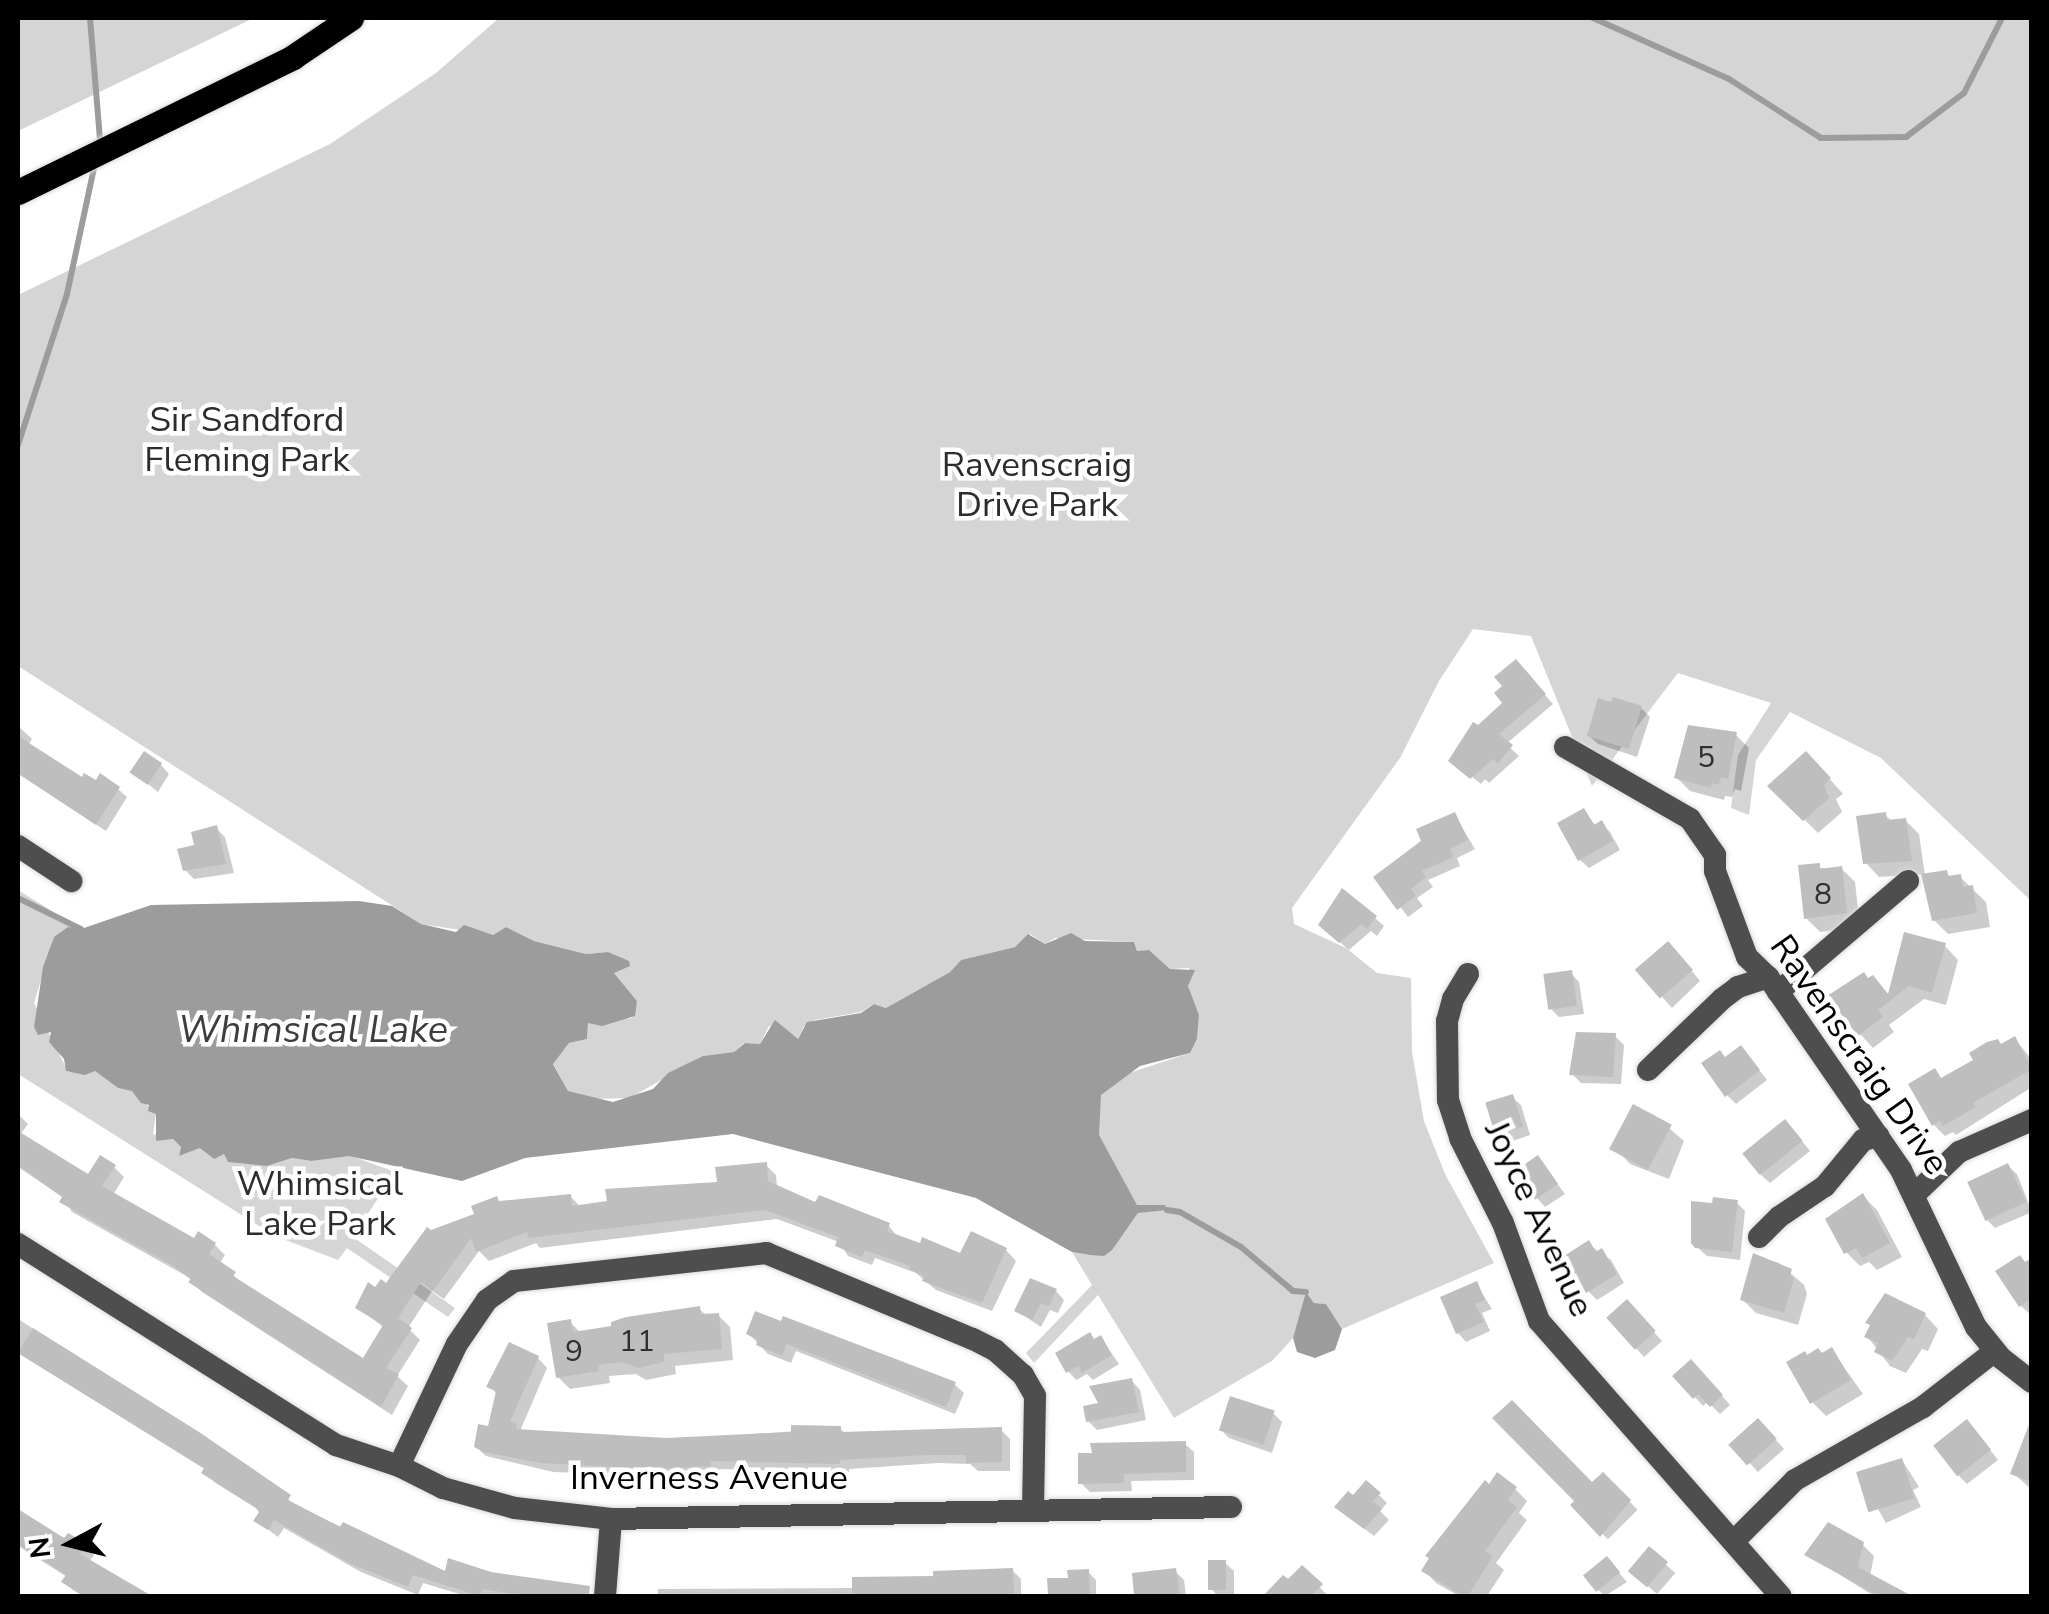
<!DOCTYPE html>
<html>
<head>
<meta charset="utf-8">
<style>
	body { margin:0 }
	#map { position:relative; width:2049px; height:1614px; overflow:hidden; background:#fff; font-family:"Nunito Sans",sans-serif }
	div>[style] { position:absolute }
	.green>* { inset:0; background:#d5d5d5 }
	.water>* { inset:0; background:#9c9c9c }
	.shadow>* { inset:0; background:#0003; transform-origin:0 0 }
	.stream>* { height:6px; margin:-3px; padding:0 3px; transform-origin:3px; border-radius:3px; background:#9c9c9c }
	.building>* { inset:0; background:#bebebe; transform-origin:0 0 }
	.roads { filter:drop-shadow(0 0 2px #dbdbdb) drop-shadow(0 0 2px #dbdbdb) }
	.minor>* { height:22px; margin:-11px; padding:0 11px; transform-origin:11px; border-radius:11px; background:#4e4e4e }
	.major>* { height:25px; margin:-12.5px; padding:0 12.5px; transform-origin:12.5px; border-radius:12.5px; background:#000 }
	span { translate:-50% -50%; white-space:nowrap; text-align:center; line-height:1.15; -webkit-text-stroke:9px #fff; paint-order:stroke }
	.number-label { font-size:30px; color:#303030 }
	.number-label span { -webkit-text-stroke-width:0 }
	.park-label { font-size:35px; color:#2c2c2c }
	.street-label { font-size:35px; color:#000 }
	.water-label { font-size:38px; color:#3d3d3d; font-style:italic }
	.frame { position:absolute; inset:0; border:20px solid #000; pointer-events:none }
	.north { position:absolute; left:20px; top:1494px; width:100px; height:100px; -webkit-text-stroke:8px #fff; paint-order:stroke; rotate:263deg; font-size:28px; font-weight:700; line-height:40px; text-align:center; color:#000 }
	.north::after { content:''; display:block; margin:auto; width:35px; height:45px; background:#000; clip-path:polygon(50% 0,100% 100%,50% 72%,0 100%) }
</style>
</head>
<body>
<div id="map">
	<div class="green">
		<i style="clip-path:polygon(18px 18px,254px 18px,18px 131px)"></i>
		<i style="clip-path:polygon(499px 18px,2031px 18px,2031px 901px,1881px 758px,1790px 712px,1756px 760px,1749px 815px,1731px 808px,1738px 755px,1771px 703px,1678px 673px,1592px 786px,1531px 636px,1473px 629px,1439px 681px,1400px 758px,1292px 908px,1294px 924px,1346px 948px,1377px 973px,1411px 978px,1412px 1052px,1424px 1121px,1445px 1174px,1494px 1263px,1342px 1329px,1326px 1304px,1314px 1303px,1307px 1293px,1293px 1338px,1272px 1361px,1174px 1418px,1098px 1295px,1034px 1363px,1026px 1353px,1092px 1285px,1072px 1252px,1090px 1255px,1129px 1226px,1138px 1213px,1167px 1209px,1137px 1205px,1099px 1140px,1098px 1114px,1101px 1095px,1129px 1073px,1190px 1053px,1197px 1039px,1199px 1015px,1188px 990px,1189px 968px,1170px 969px,1149px 950px,1137px 951px,1134px 942px,1055px 938px,1045px 944px,1030px 934px,1015px 947px,961px 960px,950px 972px,886px 1008px,874px 1004px,861px 1012px,815px 1020px,804px 1026px,798px 1039px,769px 1026px,760px 1044px,744px 1043px,734px 1052px,703px 1056px,630px 1098px,590px 1099px,568px 1091px,553px 1063px,569px 1043px,587px 1039px,588px 1023px,632px 1018px,637px 1001px,613px 972px,630px 966px,608px 952px,586px 954px,534px 941px,506px 927px,493px 935px,421px 924px,18px 666px,18px 295px,330px 144px,436px 73px)"></i>
		<i style="clip-path:polygon(18px 890px,81px 929px,54px 937px,34px 1003px,68px 1072px,95px 1071px,118px 1088px,132px 1090px,156px 1114px,153px 1134px,173px 1139px,181px 1147px,179px 1156px,200px 1148px,267px 1166px,292px 1158px,311px 1161px,349px 1155px,395px 1172px,353px 1237px,455px 1308px,448px 1317px,347px 1248px,338px 1260px,275px 1236px,18px 1074px)"></i>
	</div>
	<div class="water">
		<i style="clip-path:polygon(359px 901px,392px 906px,421px 924px,456px 932px,464px 925px,493px 935px,506px 927px,534px 941px,586px 954px,608px 952px,629px 961px,630px 966px,614px 973px,637px 1001px,635px 1016px,602px 1026px,588px 1023px,587px 1039px,569px 1043px,553px 1064px,568px 1091px,613px 1102px,653px 1089px,668px 1073px,703px 1056px,734px 1052px,745px 1043px,760px 1044px,775px 1020px,798px 1039px,807px 1022px,861px 1013px,874px 1004px,886px 1008px,950px 972px,961px 960px,1015px 947px,1028px 934px,1045px 944px,1071px 933px,1085px 941px,1134px 942px,1137px 951px,1149px 950px,1170px 969px,1195px 970px,1188px 986px,1199px 1015px,1197px 1039px,1190px 1053px,1140px 1066px,1101px 1095px,1099px 1135px,1137px 1205px,1165px 1205px,1167px 1210px,1138px 1213px,1112px 1250px,1104px 1256px,1090px 1255px,1072px 1252px,976px 1198px,733px 1134px,525px 1158px,462px 1181px,349px 1156px,311px 1161px,292px 1158px,267px 1166px,228px 1162px,224px 1154px,214px 1159px,200px 1148px,179px 1156px,181px 1147px,173px 1139px,156px 1141px,156px 1114px,148px 1111px,149px 1105px,141px 1103px,132px 1091px,118px 1088px,95px 1071px,85px 1075px,66px 1071px,64px 1059px,49px 1042px,51px 1032px,38px 1035px,34px 1027px,43px 967px,54px 937px,68px 927px,81px 929px,151px 905px)"></i>
		<i style="clip-path:polygon(1306px 1292px,1314px 1303px,1326px 1304px,1342px 1329px,1335px 1350px,1315px 1358px,1297px 1352px,1293px 1338px)"></i>
	</div>
	<div class="shadow">
		<i style="clip-path:polygon(1524px 671px,1553px 704px,1506px 744px,1519px 756px,1489px 783px,1485px 779px,1481px 784px,1457px 765px,1505px 703px)"></i>
		<i style="clip-path:polygon(1641px 708px,1650px 717px,1637px 757px,1598px 744px,1589px 736px)"></i>
		<i style="clip-path:polygon(18px 726px,32px 739px,28px 746px,83px 780px,118px 789px,127px 797px,106px 831px,18px 774px)"></i>
		<i style="clip-path:polygon(1735px 734px,1749px 748px,1741px 791px,1735px 789px,1732px 797px,1725px 796px,1724px 800px,1690px 791px,1676px 777px)"></i>
		<i style="clip-path:polygon(161px 765px,169px 774px,158px 792px,133px 772px)"></i>
		<i style="clip-path:polygon(1820px 768px,1843px 794px,1836px 799px,1842px 812px,1818px 833px,1771px 786px)"></i>
		<i style="clip-path:polygon(1584px 811px,1596px 826px,1602px 824px,1610px 832px,1620px 850px,1589px 868px,1580px 860px)"></i>
		<i style="clip-path:polygon(1454px 814px,1475px 849px,1457px 858px,1460px 866px,1428px 880px,1433px 887px,1417px 898px,1423px 906px,1408px 917px,1377px 877px)"></i>
		<i style="clip-path:polygon(1885px 815px,1893px 822px,1905px 820px,1919px 834px,1925px 876px,1946px 873px,1952px 878px,1960px 877px,1986px 902px,1990px 927px,1948px 934px,1934px 920px,1923px 874px,1879px 877px,1866px 863px)"></i>
		<i style="clip-path:polygon(216px 828px,225px 837px,234px 873px,194px 879px,185px 870px,197px 847px)"></i>
		<i style="clip-path:polygon(1801px 868px,1841px 868px,1855px 882px,1860px 927px,1820px 932px,1806px 918px)"></i>
		<i style="clip-path:polygon(1375px 918px,1384px 926px,1377px 936px,1371px 931px,1349px 950px,1330px 934px)"></i>
		<i style="clip-path:polygon(1945px 946px,1958px 960px,1946px 1005px,1924px 999px,1889px 1025px,1894px 1032px,1873px 1048px,1860px 1034px,1869px 980px,1873px 978px,1890px 996px)"></i>
		<i style="clip-path:polygon(1677px 953px,1700px 981px,1672px 1008px,1638px 970px)"></i>
		<i style="clip-path:polygon(1571px 973px,1579px 982px,1584px 1014px,1559px 1017px,1550px 1008px)"></i>
		<i style="clip-path:polygon(1615px 1036px,1624px 1045px,1621px 1084px,1581px 1083px,1572px 1074px,1573px 1048px)"></i>
		<i style="clip-path:polygon(2015px 1039px,2032px 1060px,2032px 1087px,1956px 1135px,1953px 1132px,1945px 1136px,1934px 1125px,1943px 1080px)"></i>
		<i style="clip-path:polygon(1749px 1057px,1767px 1080px,1736px 1104px,1727px 1095px,1726px 1059px)"></i>
		<i style="clip-path:polygon(1512px 1097px,1521px 1105px,1530px 1135px,1507px 1143px,1498px 1134px)"></i>
		<i style="clip-path:polygon(1634px 1107px,1654px 1115px,1684px 1141px,1669px 1179px,1630px 1164px,1617px 1150px)"></i>
		<i style="clip-path:polygon(18px 1114px,28px 1124px,20px 1135px,89px 1177px,114px 1167px,124px 1177px,113px 1195px,194px 1241px,198px 1234px,215px 1245px,225px 1255px,219px 1264px,244px 1284px,364px 1362px,384px 1328px,358px 1307px,387px 1286px,431px 1233px,501px 1204px,570px 1196px,581px 1207px,719px 1185px,766px 1165px,776px 1175px,777px 1188px,817px 1205px,888px 1225px,898px 1237px,961px 1256px,1006px 1250px,1016px 1261px,992px 1311px,936px 1290px,916px 1273px,875px 1258px,872px 1265px,848px 1256px,839px 1242px,777px 1219px,540px 1248px,536px 1243px,489px 1261px,479px 1251px,444px 1299px,432px 1291px,408px 1328px,420px 1340px,397px 1376px,408px 1386px,392px 1415px,202px 1292px,188px 1277px,72px 1212px,64px 1198px,18px 1167px)"></i>
		<i style="clip-path:polygon(1794px 1131px,1810px 1151px,1770px 1183px,1761px 1175px)"></i>
		<i style="clip-path:polygon(1538px 1158px,1565px 1194px,1545px 1207px,1537px 1198px)"></i>
		<i style="clip-path:polygon(2008px 1166px,2017px 1174px,2032px 1212px,1995px 1228px,1987px 1220px)"></i>
		<i style="clip-path:polygon(1863px 1196px,1877px 1210px,1902px 1257px,1877px 1270px,1869px 1262px,1860px 1266px,1846px 1252px)"></i>
		<i style="clip-path:polygon(1736px 1202px,1745px 1211px,1740px 1260px,1707px 1256px,1697px 1247px,1714px 1206px)"></i>
		<i style="clip-path:polygon(1588px 1244px,1611px 1260px,1624px 1283px,1597px 1300px,1588px 1291px)"></i>
		<i style="clip-path:polygon(1755px 1256px,1779px 1263px,1804px 1285px,1807px 1294px,1798px 1325px,1756px 1313px,1742px 1299px)"></i>
		<i style="clip-path:polygon(2032px 1261px,2032px 1316px,2021px 1306px)"></i>
		<i style="clip-path:polygon(1476px 1284px,1492px 1309px,1482px 1313px,1490px 1331px,1466px 1342px,1458px 1333px)"></i>
		<i style="clip-path:polygon(1056px 1291px,1064px 1300px,1058px 1313px,1050px 1310px,1041px 1327px,1017px 1311px)"></i>
		<i style="clip-path:polygon(1627px 1303px,1662px 1341px,1644px 1357px,1636px 1348px)"></i>
		<i style="clip-path:polygon(699px 1309px,707px 1316px,718px 1315px,730px 1327px,733px 1360px,675px 1366px,676px 1374px,646px 1380px,636px 1374px,609px 1376px,610px 1383px,570px 1389px,558px 1377px,570px 1322px,581px 1333px)"></i>
		<i style="clip-path:polygon(1925px 1315px,1938px 1329px,1928px 1351px,1922px 1349px,1906px 1373px,1890px 1366px,1867px 1336px)"></i>
		<i style="clip-path:polygon(18px 1319px,198px 1434px,298px 1507px,446px 1575px,578px 1596px,466px 1596px,423px 1583px,418px 1595px,361px 1572px,284px 1528px,278px 1537px,257px 1521px,262px 1512px,214px 1482px,206px 1470px,18px 1353px)"></i>
		<i style="clip-path:polygon(749px 1334px,955px 1385px,964px 1393px,955px 1414px,796px 1351px,791px 1363px,768px 1354px)"></i>
		<i style="clip-path:polygon(1101px 1338px,1119px 1364px,1093px 1380px,1087px 1374px,1076px 1380px,1068px 1371px)"></i>
		<i style="clip-path:polygon(1832px 1350px,1863px 1394px,1826px 1416px,1812px 1402px,1808px 1357px)"></i>
		<i style="clip-path:polygon(538px 1358px,547px 1368px,520px 1431px,666px 1440px,840px 1428px,846px 1435px,1001px 1430px,1010px 1439px,1010px 1471px,978px 1471px,970px 1464px,938px 1463px,849px 1469px,849px 1473px,720px 1469px,720px 1475px,703px 1477px,553px 1472px,486px 1456px,476px 1447px,490px 1429px,497px 1394px,489px 1386px)"></i>
		<i style="clip-path:polygon(1700px 1371px,1730px 1405px,1720px 1414px,1708px 1402px,1703px 1406px,1676px 1376px)"></i>
		<i style="clip-path:polygon(1132px 1381px,1140px 1390px,1146px 1420px,1097px 1430px,1088px 1421px)"></i>
		<i style="clip-path:polygon(1274px 1414px,1282px 1422px,1272px 1453px,1229px 1438px,1220px 1429px)"></i>
		<i style="clip-path:polygon(1767px 1430px,1784px 1449px,1758px 1472px,1732px 1444px)"></i>
		<i style="clip-path:polygon(1975px 1431px,1998px 1460px,1967px 1484px,1958px 1475px)"></i>
		<i style="clip-path:polygon(2032px 1432px,2032px 1490px,2013px 1473px)"></i>
		<i style="clip-path:polygon(1185px 1444px,1194px 1452px,1194px 1480px,1131px 1481px,1132px 1491px,1090px 1492px,1081px 1483px)"></i>
		<i style="clip-path:polygon(1902px 1460px,1919px 1487px,1913px 1490px,1921px 1507px,1886px 1523px,1861px 1479px)"></i>
		<i style="left:1603px;top:1475px;width:49px;height:42px;rotate:45deg"></i>
		<i style="clip-path:polygon(1515px 1489px,1527px 1501px,1519px 1513px,1527px 1520px,1496px 1563px,1504px 1570px,1487px 1596px,1459px 1596px,1436px 1583px,1424px 1570px)"></i>
		<i style="clip-path:polygon(1379px 1495px,1387px 1503px,1380px 1511px,1389px 1520px,1374px 1536px,1346px 1515px)"></i>
		<i style="clip-path:polygon(18px 1513px,65px 1542px,85px 1546px,94px 1555px,89px 1562px,147px 1596px,83px 1596px,73px 1590px,64px 1582px,67px 1577px,18px 1546px)"></i>
		<i style="clip-path:polygon(1863px 1545px,1874px 1556px,1870px 1576px,1907px 1596px,1874px 1596px,1808px 1555px)"></i>
		<i style="left:1649px;top:1550px;width:35px;height:28px;rotate:41deg"></i>
		<i style="clip-path:polygon(1225px 1563px,1234px 1571px,1234px 1596px,1218px 1596px,1211px 1589px)"></i>
		<i style="clip-path:polygon(1302px 1568px,1328px 1596px,1277px 1596px,1272px 1591px)"></i>
		<i style="clip-path:polygon(1615px 1568px,1627px 1582px,1605px 1596px,1597px 1589px)"></i>
		<i style="clip-path:polygon(1012px 1570px,1021px 1579px,1021px 1596px,658px 1596px,658px 1589px,855px 1588px)"></i>
		<i style="clip-path:polygon(1175px 1571px,1184px 1580px,1186px 1596px,1137px 1596px,1134px 1575px)"></i>
		<i style="clip-path:polygon(1088px 1572px,1096px 1580px,1096px 1596px,1050px 1596px,1050px 1581px,1070px 1580px)"></i>
	</div>
	<div class="stream">
		<i style="left:90px;top:18px;width:122px;rotate:85.3deg"></i>
		<i style="left:1593px;top:18px;width:149px;rotate:24.2deg"></i>
		<i style="left:1729px;top:79px;width:109px;rotate:32.7deg"></i>
		<i style="left:1821px;top:138px;width:85px;rotate:-0.7deg"></i>
		<i style="left:1906px;top:137px;width:73px;rotate:-37.2deg"></i>
		<i style="left:1964px;top:93px;width:84px;rotate:-63.1deg"></i>
		<i style="left:18px;top:445px;width:159px;rotate:-72deg"></i>
		<i style="left:67px;top:294px;width:129px;rotate:-77.9deg"></i>
		<i style="left:18px;top:898px;width:70px;rotate:26.2deg"></i>
		<i style="left:1167px;top:1210px;width:13px;rotate:9deg"></i>
		<i style="left:1180px;top:1212px;width:70px;rotate:29.8deg"></i>
		<i style="left:1241px;top:1247px;width:68px;rotate:40.2deg"></i>
		<i style="left:1293px;top:1291px;width:13px;rotate:4deg"></i>
	</div>
	<div class="building">
		<i style="clip-path:polygon(1516px 659px,1546px 694px,1499px 734px,1513px 745px,1498px 763px,1493px 759px,1470px 779px,1448px 761px,1473px 722px,1478px 725px,1502px 703px,1494px 693px,1502px 686px,1494px 677px)"></i>
		<i style="clip-path:polygon(1613px 697px,1642px 706px,1629px 749px,1587px 736px,1598px 698px,1611px 702px)"></i>
		<i style="clip-path:polygon(1688px 725px,1737px 732px,1728px 779px,1721px 777px,1719px 785px,1712px 783px,1711px 788px,1674px 778px)"></i>
		<i style="clip-path:polygon(18px 736px,82px 777px,84px 773px,96px 780px,100px 773px,120px 787px,96px 825px,18px 773px)"></i>
		<i style="left:144px;top:751px;width:22px;height:26px;rotate:34deg"></i>
		<i style="clip-path:polygon(1806px 751px,1831px 778px,1824px 785px,1829px 798px,1803px 821px,1767px 786px)"></i>
		<i style="clip-path:polygon(1584px 808px,1594px 825px,1602px 820px,1613px 841px,1578px 861px,1557px 823px)"></i>
		<i style="clip-path:polygon(1455px 812px,1468px 840px,1450px 849px,1453px 857px,1422px 871px,1426px 877px,1411px 889px,1416px 896px,1397px 910px,1373px 877px,1421px 841px,1416px 829px)"></i>
		<i style="clip-path:polygon(1886px 812px,1887px 820px,1906px 818px,1912px 861px,1863px 864px,1856px 816px)"></i>
		<i style="clip-path:polygon(217px 825px,226px 864px,183px 871px,177px 849px,194px 845px,191px 832px)"></i>
		<i style="clip-path:polygon(1820px 863px,1820px 869px,1842px 866px,1847px 913px,1804px 919px,1798px 865px)"></i>
		<i style="clip-path:polygon(1947px 870px,1948px 876px,1961px 874px,1963px 887px,1973px 885px,1977px 913px,1932px 921px,1921px 874px)"></i>
		<i style="clip-path:polygon(1342px 888px,1377px 916px,1367px 929px,1361px 924px,1339px 943px,1318px 925px)"></i>
		<i style="clip-path:polygon(1904px 932px,1946px 943px,1932px 993px,1909px 986px,1878px 1010px,1883px 1017px,1858px 1036px,1827px 996px,1864px 972px,1868px 978px,1873px 975px,1888px 994px)"></i>
		<i style="left:1668px;top:941px;width:38px;height:44px;rotate:49deg"></i>
		<i style="left:1572px;top:970px;width:36px;height:29px;rotate:82deg"></i>
		<i style="clip-path:polygon(1576px 1032px,1616px 1033px,1613px 1077px,1569px 1075px)"></i>
		<i style="clip-path:polygon(2015px 1036px,2032px 1069px,1973px 1103px,1976px 1107px,1943px 1126px,1940px 1121px,1932px 1126px,1908px 1084px,1935px 1068px,1941px 1078px,1973px 1060px,1969px 1053px,1987px 1042px,1998px 1039px,2001px 1044px)"></i>
		<i style="clip-path:polygon(1741px 1045px,1760px 1070px,1725px 1097px,1701px 1063px,1720px 1050px,1725px 1057px)"></i>
		<i style="left:1513px;top:1094px;width:34px;height:29px;rotate:73deg"></i>
		<i style="left:1633px;top:1104px;width:44px;height:51px;rotate:28deg"></i>
		<i style="left:1785px;top:1119px;width:28px;height:55px;rotate:51deg"></i>
		<i style="clip-path:polygon(18px 1131px,88px 1174px,100px 1155px,116px 1165px,102px 1186px,194px 1238px,198px 1231px,216px 1243px,209px 1254px,236px 1272px,233px 1276px,363px 1358px,383px 1325px,355px 1308px,368px 1282px,375px 1287px,381px 1279px,386px 1283px,427px 1227px,431px 1230px,474px 1214px,471px 1206px,497px 1196px,499px 1201px,571px 1194px,572px 1206px,607px 1201px,605px 1189px,717px 1182px,715px 1167px,767px 1162px,768px 1181px,815px 1202px,819px 1195px,890px 1223px,887px 1231px,920px 1243px,922px 1237px,960px 1253px,971px 1231px,1007px 1248px,982px 1303px,922px 1281px,924px 1276px,909px 1269px,910px 1266px,865px 1250px,862px 1257px,835px 1246px,838px 1237px,765px 1210px,528px 1238px,527px 1232px,476px 1252px,471px 1238px,433px 1291px,421px 1282px,398px 1318px,412px 1328px,386px 1368px,399px 1374px,381px 1407px,188px 1282px,191px 1279px,175px 1267px,59px 1202px,62px 1197px,18px 1165px)"></i>
		<i style="left:1538px;top:1155px;width:35px;height:28px;rotate:55deg"></i>
		<i style="left:2008px;top:1163px;width:43px;height:45px;rotate:65deg"></i>
		<i style="clip-path:polygon(1863px 1193px,1890px 1243px,1862px 1258px,1856px 1248px,1844px 1254px,1825px 1219px)"></i>
		<i style="clip-path:polygon(1713px 1197px,1738px 1200px,1732px 1252px,1695px 1248px,1691px 1243px,1691px 1201px,1712px 1203px)"></i>
		<i style="clip-path:polygon(1589px 1240px,1596px 1252px,1602px 1248px,1617px 1274px,1586px 1293px,1564px 1256px)"></i>
		<i style="clip-path:polygon(1753px 1253px,1792px 1269px,1790px 1276px,1794px 1278px,1784px 1313px,1740px 1300px)"></i>
		<i style="clip-path:polygon(2020px 1255px,2025px 1262px,2032px 1258px,2032px 1299px,2019px 1307px,1995px 1271px)"></i>
		<i style="clip-path:polygon(1030px 1278px,1057px 1289px,1049px 1306px,1041px 1303px,1032px 1320px,1014px 1311px)"></i>
		<i style="clip-path:polygon(1477px 1281px,1485px 1300px,1475px 1304px,1484px 1322px,1456px 1334px,1440px 1297px)"></i>
		<i style="clip-path:polygon(1885px 1293px,1926px 1313px,1914px 1339px,1908px 1337px,1892px 1361px,1874px 1352px,1878px 1343px,1864px 1337px,1870px 1325px,1865px 1323px)"></i>
		<i style="left:1627px;top:1299px;width:43px;height:28px;rotate:48deg"></i>
		<i style="clip-path:polygon(700px 1306px,701px 1314px,719px 1313px,722px 1349px,664px 1354px,664px 1362px,639px 1368px,621px 1362px,598px 1365px,599px 1371px,556px 1378px,547px 1323px,571px 1319px,573px 1332px,611px 1326px,611px 1322px,626px 1317px)"></i>
		<i style="clip-path:polygon(755px 1311px,781px 1321px,783px 1316px,956px 1382px,946px 1407px,787px 1344px,782px 1356px,756px 1345px,758px 1340px,746px 1334px)"></i>
		<i style="clip-path:polygon(33px 1328px,199px 1432px,291px 1495px,288px 1500px,340px 1527px,343px 1522px,445px 1571px,448px 1558px,491px 1572px,590px 1586px,589px 1596px,528px 1596px,482px 1589px,480px 1596px,413px 1575px,408px 1587px,349px 1563px,274px 1520px,268px 1530px,253px 1521px,259px 1512px,255px 1507px,201px 1473px,204px 1468px,18px 1353px)"></i>
		<i style="clip-path:polygon(1090px 1332px,1094px 1339px,1101px 1335px,1112px 1355px,1082px 1373px,1078px 1366px,1066px 1373px,1055px 1353px)"></i>
		<i style="clip-path:polygon(509px 1342px,539px 1356px,510px 1422px,517px 1424px,516px 1429px,666px 1438px,791px 1432px,791px 1425px,841px 1426px,841px 1432px,1002px 1427px,1002px 1462px,966px 1463px,966px 1455px,927px 1455px,840px 1460px,840px 1464px,711px 1461px,711px 1466px,653px 1469px,541px 1463px,484px 1452px,474px 1447px,478px 1424px,488px 1426px,496px 1391px,486px 1387px)"></i>
		<i style="clip-path:polygon(1832px 1347px,1851px 1380px,1810px 1404px,1786px 1362px,1805px 1351px,1807px 1355px,1818px 1348px,1822px 1353px)"></i>
		<i style="clip-path:polygon(1691px 1359px,1723px 1395px,1710px 1407px,1698px 1394px,1693px 1399px,1672px 1376px)"></i>
		<i style="clip-path:polygon(1132px 1378px,1139px 1412px,1086px 1422px,1083px 1406px,1098px 1403px,1089px 1386px)"></i>
		<i style="left:1230px;top:1396px;width:47px;height:36px;rotate:18deg"></i>
		<i style="clip-path:polygon(1512px 1400px,1592px 1482px,1603px 1472px,1631px 1500px,1600px 1537px,1570px 1505px,1574px 1501px,1492px 1418px)"></i>
		<i style="left:1758px;top:1418px;width:28px;height:40px;rotate:48deg"></i>
		<i style="left:1967px;top:1419px;width:39px;height:43px;rotate:52deg"></i>
		<i style="clip-path:polygon(2030px 1422px,2032px 1422px,2032px 1482px,2010px 1474px)"></i>
		<i style="clip-path:polygon(1186px 1441px,1186px 1472px,1124px 1474px,1124px 1483px,1078px 1484px,1078px 1453px,1092px 1453px,1090px 1443px)"></i>
		<i style="left:1902px;top:1458px;width:42px;height:48px;rotate:73deg"></i>
		<i style="clip-path:polygon(1497px 1472px,1517px 1487px,1508px 1500px,1517px 1507px,1485px 1551px,1493px 1556px,1468px 1596px,1463px 1596px,1421px 1571px,1429px 1558px,1425px 1556px,1485px 1480px,1489px 1484px)"></i>
		<i style="clip-path:polygon(1366px 1480px,1381px 1493px,1373px 1501px,1382px 1509px,1364px 1529px,1334px 1507px,1348px 1491px,1353px 1495px)"></i>
		<i style="clip-path:polygon(18px 1509px,64px 1538px,68px 1533px,87px 1544px,80px 1554px,152px 1596px,84px 1596px,61px 1582px,66px 1575px,18px 1544px)"></i>
		<i style="clip-path:polygon(1828px 1522px,1864px 1542px,1858px 1567px,1912px 1596px,1879px 1596px,1804px 1555px)"></i>
		<i style="left:1649px;top:1546px;width:25px;height:33px;rotate:40deg"></i>
		<i style="left:1607px;top:1556px;width:21px;height:31px;rotate:51deg"></i>
		<i style="left:1208px;top:1560px;width:18px;height:30px"></i>
		<i style="clip-path:polygon(1302px 1565px,1323px 1584px,1311px 1596px,1263px 1596px,1283px 1575px,1288px 1579px)"></i>
		<i style="clip-path:polygon(1013px 1568px,1014px 1596px,852px 1596px,852px 1577px,933px 1576px,933px 1571px)"></i>
		<i style="clip-path:polygon(1176px 1568px,1180px 1596px,1134px 1596px,1132px 1573px)"></i>
		<i style="clip-path:polygon(1089px 1569px,1090px 1596px,1048px 1596px,1047px 1578px,1068px 1578px,1067px 1570px)"></i>
	</div>
	<div class="roads">
		<div class="minor">
			<i style="left:1565px;top:747px;width:144px;rotate:29.9deg"></i>
			<i style="left:1690px;top:819px;width:44px;rotate:55.2deg"></i>
			<i style="left:1715px;top:855px;width:16px;rotate:90deg"></i>
			<i style="left:1715px;top:871px;width:92px;rotate:69.6deg"></i>
			<i style="left:1747px;top:957px;width:29px;rotate:44deg"></i>
			<i style="left:1768px;top:977px;width:234px;rotate:55.4deg"></i>
			<i style="left:1901px;top:1170px;width:174px;rotate:64.5deg"></i>
			<i style="left:1976px;top:1327px;width:40px;rotate:51deg"></i>
			<i style="left:2001px;top:1358px;width:39px;rotate:38deg"></i>
			<i style="left:18px;top:846px;width:64px;rotate:33.4deg"></i>
			<i style="left:1468px;top:974px;width:29px;rotate:121deg"></i>
			<i style="left:1453px;top:999px;width:23px;rotate:105deg"></i>
			<i style="left:1447px;top:1021px;width:79px;rotate:89.3deg"></i>
			<i style="left:1448px;top:1100px;width:40px;rotate:72deg"></i>
			<i style="left:1460px;top:1138px;width:95px;rotate:63.2deg"></i>
			<i style="left:1503px;top:1223px;width:104px;rotate:69.8deg"></i>
			<i style="left:1539px;top:1321px;width:366px;rotate:48.7deg"></i>
			<i style="left:1778px;top:992px;width:171px;rotate:-40.5deg"></i>
			<i style="left:1648px;top:1070px;width:103px;rotate:-43.8deg"></i>
			<i style="left:1722px;top:999px;width:20px;rotate:-37deg"></i>
			<i style="left:1738px;top:987px;width:32px;rotate:-18deg"></i>
			<i style="left:1915px;top:1194px;width:61px;rotate:-43.7deg"></i>
			<i style="left:1959px;top:1152px;width:80px;rotate:-23.7deg"></i>
			<i style="left:1759px;top:1237px;width:28px;rotate:-45deg"></i>
			<i style="left:1779px;top:1217px;width:55px;rotate:-34deg"></i>
			<i style="left:1825px;top:1186px;width:60px;rotate:-50.4deg"></i>
			<i style="left:1863px;top:1140px;width:16px;rotate:-14deg"></i>
			<i style="left:18px;top:1244px;width:376px;rotate:32.3deg"></i>
			<i style="left:336px;top:1445px;width:66px;rotate:18.4deg"></i>
			<i style="left:399px;top:1466px;width:49px;rotate:26.6deg"></i>
			<i style="left:443px;top:1488px;width:75px;rotate:15.5deg"></i>
			<i style="left:515px;top:1508px;width:97px;rotate:6.5deg"></i>
			<i style="left:611px;top:1519px;width:620px;rotate:-1.11deg"></i>
			<i style="left:399px;top:1466px;width:135px;rotate:-64.6deg"></i>
			<i style="left:457px;top:1344px;width:53px;rotate:-55.7deg"></i>
			<i style="left:487px;top:1300px;width:33px;rotate:-35deg"></i>
			<i style="left:514px;top:1281px;width:254px;rotate:-6.3deg"></i>
			<i style="left:766px;top:1253px;width:224px;rotate:22.6deg"></i>
			<i style="left:973px;top:1339px;width:25px;rotate:27deg"></i>
			<i style="left:995px;top:1350px;width:38px;rotate:42deg"></i>
			<i style="left:1023px;top:1375px;width:24px;rotate:60deg"></i>
			<i style="left:1035px;top:1396px;width:113px;rotate:91deg"></i>
			<i style="left:1734px;top:1541px;width:86px;rotate:-45deg"></i>
			<i style="left:1795px;top:1480px;width:147px;rotate:-29.7deg"></i>
			<i style="left:1923px;top:1407px;width:91px;rotate:-37.9deg"></i>
			<i style="left:605px;top:1596px;width:77px;rotate:-85.5deg"></i>
		</div>
		<div class="major">
			<i style="left:18px;top:192px;width:306px;rotate:-26.1deg"></i>
			<i style="left:293px;top:57px;width:70px;rotate:-33.9deg"></i>
		</div>
	</div>
	<div class="number-label">
		<span style="left:1706px;top:758px">5</span>
		<span style="left:1823px;top:895px">8</span>
		<span style="left:637px;top:1342px">11</span>
		<span style="left:574px;top:1352px">9</span>
	</div>
	<div class="park-label">
		<span style="left:247px;top:440px">Sir Sandford<br>Fleming Park</span>
		<span style="left:1037px;top:485px">Ravenscraig<br>Drive Park</span>
		<span style="left:320px;top:1204px">Whimsical<br>Lake Park</span>
	</div>
	<div class="street-label">
		<span style="left:1859px;top:1055px;rotate:55deg">Ravenscraig Drive</span>
		<span style="left:1539px;top:1219px;rotate:65deg">Joyce Avenue</span>
		<span style="left:709px;top:1478px">Inverness Avenue</span>
	</div>
	<div class="water-label">
		<span style="left:313px;top:1030px">Whimsical Lake</span>
	</div>
	<div class="frame"></div>
	<div class="north">N</div>
</div>
</body>
</html>
